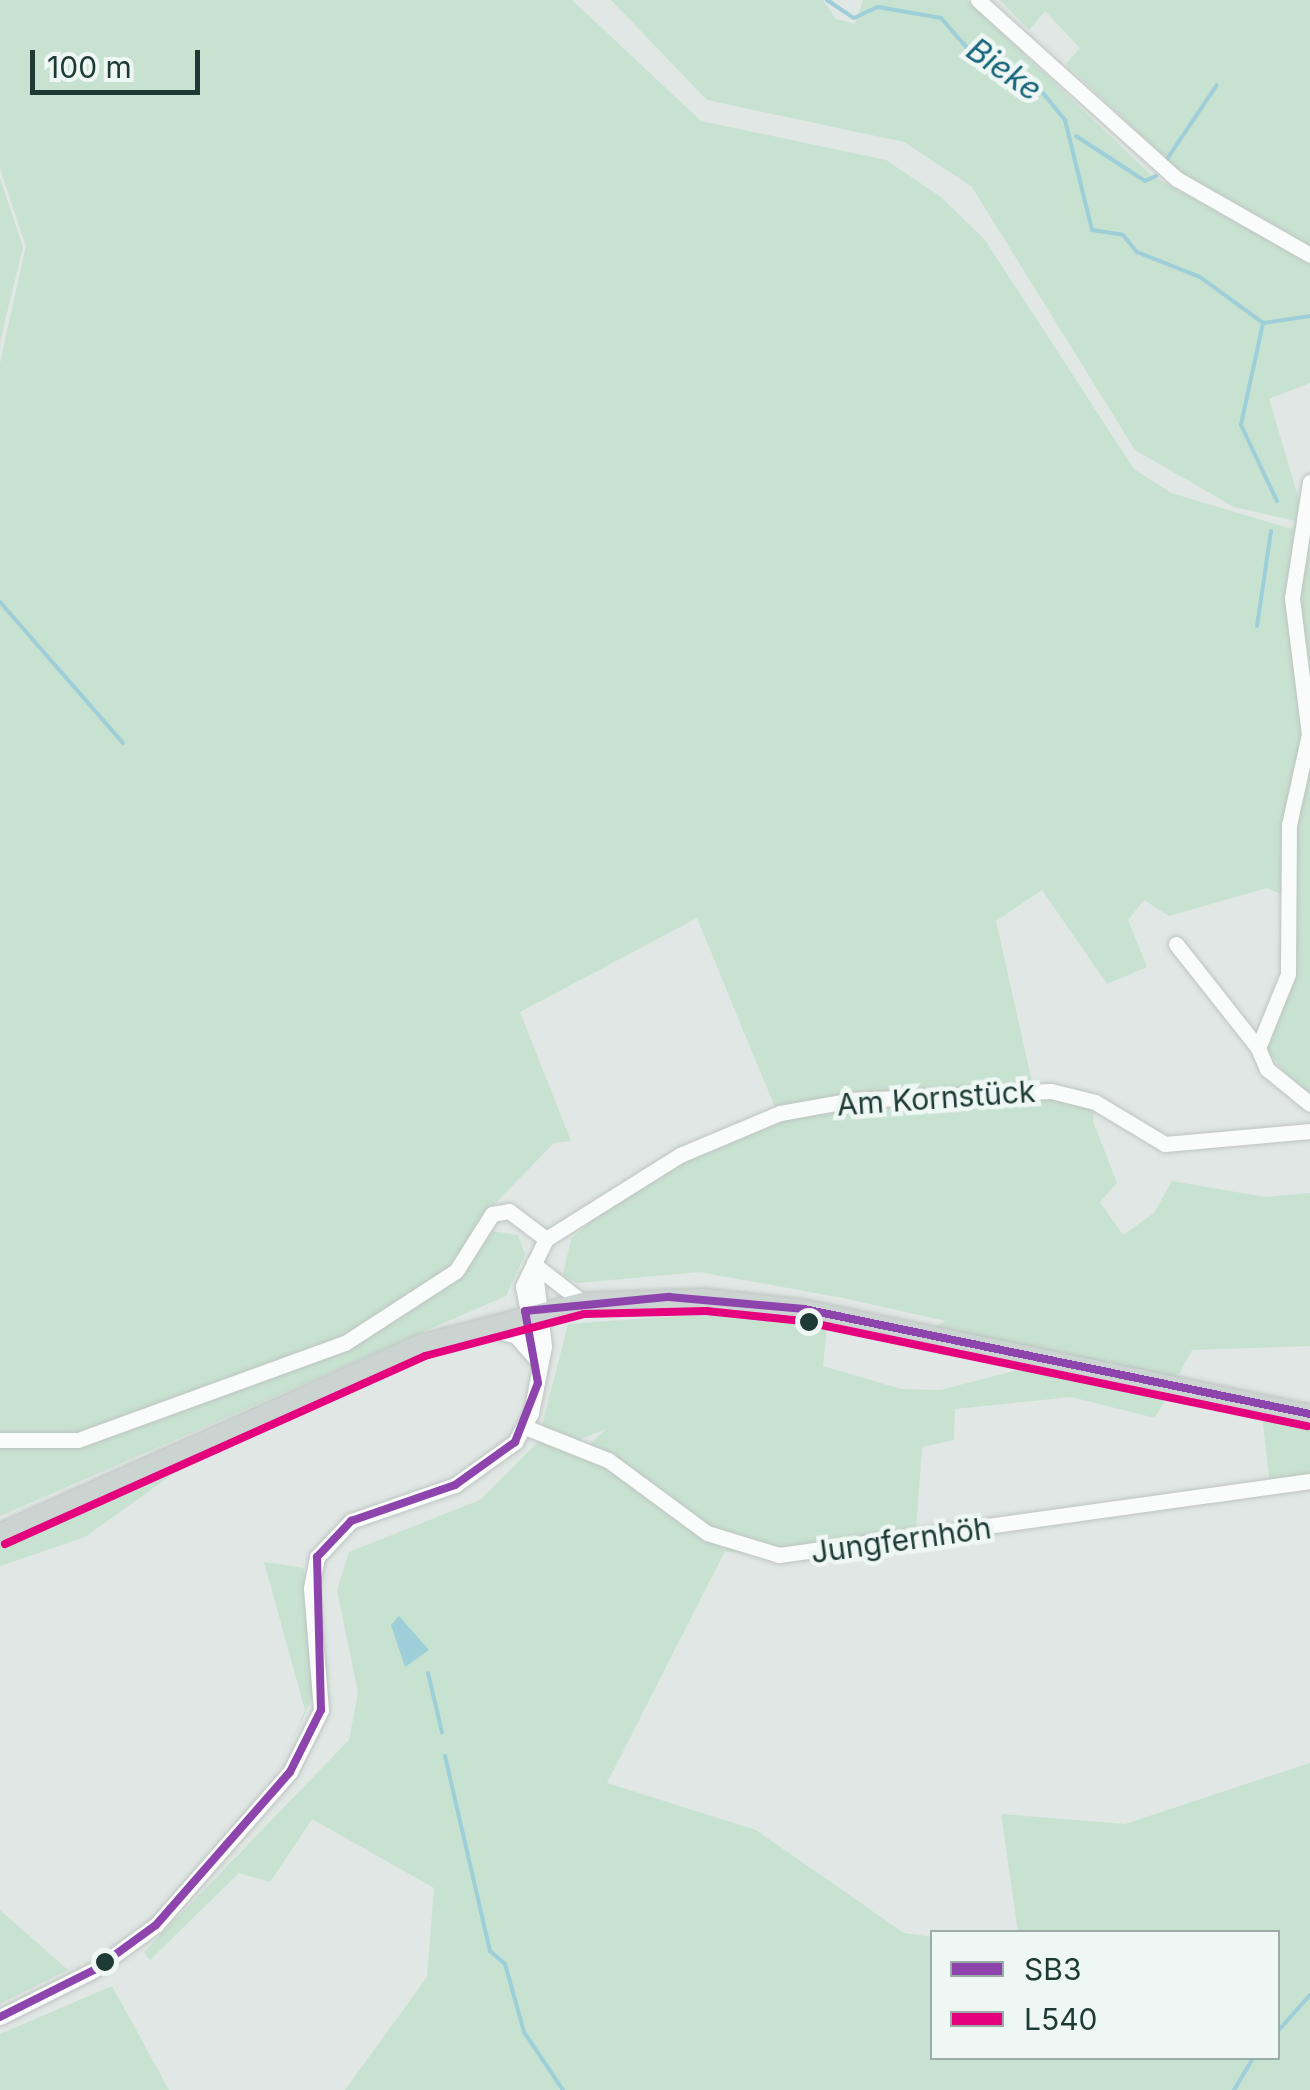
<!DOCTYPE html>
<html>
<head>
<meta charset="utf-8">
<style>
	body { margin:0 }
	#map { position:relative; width:1310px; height:2090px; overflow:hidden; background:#e0e7e4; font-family:Inter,sans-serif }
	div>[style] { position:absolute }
	.green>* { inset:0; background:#c8e2d1 }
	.water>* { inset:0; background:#9eced8 }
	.stream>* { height:4px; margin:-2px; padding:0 2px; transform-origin:2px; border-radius:2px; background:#9eced8 }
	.roads { filter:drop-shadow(0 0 2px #bdc4c1) drop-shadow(0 0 2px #bdc4c1) }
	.minor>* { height:15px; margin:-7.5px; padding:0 7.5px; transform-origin:7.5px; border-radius:7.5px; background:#fafbfb }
	.major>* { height:18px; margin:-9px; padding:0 9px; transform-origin:9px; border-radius:9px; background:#ccd4d2 }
	.bus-1>* { height:8px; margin:-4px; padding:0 4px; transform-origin:4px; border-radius:4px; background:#8e44ad }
	.bus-2>* { height:8px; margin:-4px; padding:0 4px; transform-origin:4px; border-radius:4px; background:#e5007d }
	.dots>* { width:28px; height:28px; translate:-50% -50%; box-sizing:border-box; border:5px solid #eef7f3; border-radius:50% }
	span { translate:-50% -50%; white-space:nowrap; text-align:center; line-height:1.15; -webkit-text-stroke:9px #eef7f3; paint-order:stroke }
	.street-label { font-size:30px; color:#1e3a34 }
	.water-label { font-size:32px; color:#166479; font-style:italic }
	.legend { position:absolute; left:930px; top:1930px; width:350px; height:130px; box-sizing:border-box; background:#eef7f3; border:2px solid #9baba7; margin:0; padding:12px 18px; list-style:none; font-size:30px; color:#1e3a34 }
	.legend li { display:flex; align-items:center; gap:20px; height:50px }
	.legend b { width:50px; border:2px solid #9baba7 }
	.scale { position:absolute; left:30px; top:50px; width:170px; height:45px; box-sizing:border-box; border:5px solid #1e3a34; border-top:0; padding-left:12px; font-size:30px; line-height:35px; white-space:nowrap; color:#1e3a34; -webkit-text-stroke:8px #eef7f3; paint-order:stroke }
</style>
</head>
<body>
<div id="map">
	<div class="green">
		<i style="clip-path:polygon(0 0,572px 0,701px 121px,886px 160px,941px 197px,985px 240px,1134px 469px,1171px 493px,1292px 529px,1296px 521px,1234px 507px,1135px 450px,972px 187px,904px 142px,707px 100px,611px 0,823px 0,836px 19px,855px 24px,863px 0,967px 0,1152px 176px,1310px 263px,1310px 383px,1269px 399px,1302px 510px,1310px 496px,1310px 1101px,1264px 1048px,1298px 965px,1287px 897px,1267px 888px,1169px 916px,1144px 900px,1128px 920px,1147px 967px,1107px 984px,1042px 890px,996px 921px,1034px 1091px,1095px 1102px,1093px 1121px,1117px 1183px,1100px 1202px,1123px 1235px,1154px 1213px,1172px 1181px,1265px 1197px,1310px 1193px,1310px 1346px,1192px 1350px,1155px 1418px,1071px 1397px,955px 1409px,954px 1440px,922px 1447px,915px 1545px,804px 1561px,725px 1551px,607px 1783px,756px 1830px,904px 1933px,932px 1937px,932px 2058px,1278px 2058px,1278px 1932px,1018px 1932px,1001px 1814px,1125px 1824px,1310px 1763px,1310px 2090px,345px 2090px,427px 1977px,434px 1888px,312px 1819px,270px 1882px,239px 1873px,150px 1960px,144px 1952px,349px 1740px,358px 1693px,337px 1590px,349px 1552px,480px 1500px,541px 1439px,606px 1465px,725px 1550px,730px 1540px,590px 1444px,606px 1429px,576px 1441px,542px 1426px,568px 1324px,707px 1314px,827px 1325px,823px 1366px,901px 1389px,940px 1390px,1042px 1364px,921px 1334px,946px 1321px,843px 1298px,700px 1272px,577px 1283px,563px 1275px,571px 1239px,605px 1209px,682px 1161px,781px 1122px,697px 918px,520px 1012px,571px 1141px,554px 1143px,486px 1213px,491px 1231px,518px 1235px,525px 1254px,506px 1296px,0 1516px,0 363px,26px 246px,0 168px)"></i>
		<i style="clip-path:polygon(1000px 0,1310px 0,1310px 250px,1215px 205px,1066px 64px,1080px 48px,1045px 11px,1029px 30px)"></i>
		<i style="clip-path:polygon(0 178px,23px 247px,0 342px)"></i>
		<i style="clip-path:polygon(1262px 1415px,1310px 1420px,1310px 1476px,1269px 1478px)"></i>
		<i style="clip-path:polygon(180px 1460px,184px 1466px,85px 1537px,0 1566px,0 1545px)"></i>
		<i style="clip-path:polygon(264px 1562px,304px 1568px,313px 1695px,294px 1738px,305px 1710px)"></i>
		<i style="clip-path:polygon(0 1910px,68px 1970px,0 2004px)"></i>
		<i style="clip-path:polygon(112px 1986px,169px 2090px,0 2090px,0 2034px)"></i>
	</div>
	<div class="water">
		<i style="clip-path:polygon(399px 1616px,429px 1650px,405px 1667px,391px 1625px)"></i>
	</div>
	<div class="stream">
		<i style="left:827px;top:0;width:32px;rotate:34deg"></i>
		<i style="left:854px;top:18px;width:26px;rotate:-25deg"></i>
		<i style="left:878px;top:7px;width:64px;rotate:9.9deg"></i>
		<i style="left:941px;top:18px;width:38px;rotate:49deg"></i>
		<i style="left:966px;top:47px;width:82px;rotate:29.1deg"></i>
		<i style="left:1038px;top:87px;width:43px;rotate:50.7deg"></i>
		<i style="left:1065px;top:120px;width:113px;rotate:76.2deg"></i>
		<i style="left:1092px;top:230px;width:31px;rotate:9deg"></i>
		<i style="left:1123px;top:235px;width:22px;rotate:51deg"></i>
		<i style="left:1137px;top:252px;width:68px;rotate:21.6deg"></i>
		<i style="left:1200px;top:277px;width:78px;rotate:36.1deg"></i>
		<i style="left:1263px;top:323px;width:48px;rotate:-8.5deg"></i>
		<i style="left:1076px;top:136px;width:82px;rotate:33.1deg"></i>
		<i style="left:1145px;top:181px;width:12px;rotate:-24deg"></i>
		<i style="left:1167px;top:159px;width:89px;rotate:-56deg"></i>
		<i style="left:1263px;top:323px;width:104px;rotate:102.2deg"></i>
		<i style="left:1241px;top:425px;width:84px;rotate:64.7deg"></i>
		<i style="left:0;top:602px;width:187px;rotate:48.9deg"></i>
		<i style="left:1257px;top:626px;width:96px;rotate:-81.6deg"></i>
		<i style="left:428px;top:1673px;width:61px;rotate:76.7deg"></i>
		<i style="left:445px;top:1756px;width:200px;rotate:77deg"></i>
		<i style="left:490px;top:1951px;width:20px;rotate:41deg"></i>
		<i style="left:505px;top:1964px;width:71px;rotate:74.4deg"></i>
		<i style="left:524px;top:2032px;width:70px;rotate:56.1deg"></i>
		<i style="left:1278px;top:2031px;width:48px;rotate:-48.4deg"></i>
		<i style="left:1234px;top:2090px;width:37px;rotate:-59deg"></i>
	</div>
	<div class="roads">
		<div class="minor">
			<i style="left:978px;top:0;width:268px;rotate:42deg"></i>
			<i style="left:1177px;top:179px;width:153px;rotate:29.7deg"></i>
			<i style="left:1310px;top:482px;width:117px;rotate:98.8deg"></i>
			<i style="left:1292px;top:598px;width:137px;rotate:82.9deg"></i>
			<i style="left:1309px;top:734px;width:93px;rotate:102.4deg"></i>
			<i style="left:1289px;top:825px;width:149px;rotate:90.4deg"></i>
			<i style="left:1288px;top:974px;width:80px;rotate:112.1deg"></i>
			<i style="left:1258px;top:1048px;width:23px;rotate:67deg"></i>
			<i style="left:1267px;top:1069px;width:55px;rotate:39.1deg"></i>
			<i style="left:1176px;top:944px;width:132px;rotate:51.7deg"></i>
			<i style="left:536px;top:1266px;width:58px;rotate:38deg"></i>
			<i style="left:485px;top:1327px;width:32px;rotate:16deg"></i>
			<i style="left:516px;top:1336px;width:29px;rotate:49deg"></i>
			<i style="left:538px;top:1362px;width:77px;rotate:-101.2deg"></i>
			<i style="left:523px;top:1286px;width:52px;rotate:-63.9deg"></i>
			<i style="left:546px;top:1239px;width:158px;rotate:-32.1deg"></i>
			<i style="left:680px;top:1155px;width:108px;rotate:-22.8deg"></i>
			<i style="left:780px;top:1113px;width:73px;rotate:-10.2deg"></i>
			<i style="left:852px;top:1100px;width:199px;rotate:-2.6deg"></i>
			<i style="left:1051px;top:1091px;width:45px;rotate:14deg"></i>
			<i style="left:1095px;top:1102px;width:82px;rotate:31deg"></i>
			<i style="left:1165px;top:1144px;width:146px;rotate:-5.1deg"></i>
			<i style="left:525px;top:1427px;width:89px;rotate:21.7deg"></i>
			<i style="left:608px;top:1460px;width:123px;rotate:36.4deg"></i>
			<i style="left:707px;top:1533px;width:75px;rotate:17deg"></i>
			<i style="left:779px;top:1555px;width:536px;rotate:-7.93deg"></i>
			<i style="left:0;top:1440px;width:78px"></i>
			<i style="left:78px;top:1440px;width:284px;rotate:-20deg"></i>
			<i style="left:345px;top:1343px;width:132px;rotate:-33deg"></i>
			<i style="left:456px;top:1271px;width:67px;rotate:-57.7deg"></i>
			<i style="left:492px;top:1214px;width:17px;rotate:-10deg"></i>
			<i style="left:509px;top:1211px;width:46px;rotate:37.1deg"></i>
			<i style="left:0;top:2017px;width:105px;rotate:-26.6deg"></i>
			<i style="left:94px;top:1970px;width:77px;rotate:-36deg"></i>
			<i style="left:156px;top:1925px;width:203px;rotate:-48.8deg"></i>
			<i style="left:290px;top:1772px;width:69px;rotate:-63.4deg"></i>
			<i style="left:321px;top:1710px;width:122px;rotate:-94.7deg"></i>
			<i style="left:311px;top:1588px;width:32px;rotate:-79deg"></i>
			<i style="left:317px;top:1557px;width:50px;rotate:-46.6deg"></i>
			<i style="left:351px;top:1521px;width:110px;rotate:-19.1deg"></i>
			<i style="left:455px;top:1485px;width:74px;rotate:-35.6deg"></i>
			<i style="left:515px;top:1442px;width:33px;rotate:-61deg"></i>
			<i style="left:531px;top:1413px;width:68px;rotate:-79deg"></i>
			<i style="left:544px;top:1346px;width:84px;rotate:-96.9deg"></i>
		</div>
		<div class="major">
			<i style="left:0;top:1533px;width:461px;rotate:-24.2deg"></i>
			<i style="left:421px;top:1344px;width:166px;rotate:-14.6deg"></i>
			<i style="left:582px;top:1302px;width:124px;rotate:-1.8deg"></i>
			<i style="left:706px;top:1298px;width:99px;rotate:6.4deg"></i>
			<i style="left:804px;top:1309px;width:517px;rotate:11.72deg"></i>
		</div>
	</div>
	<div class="bus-1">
		<i style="left:525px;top:1311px;width:145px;rotate:-5.6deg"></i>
		<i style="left:669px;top:1297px;width:136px;rotate:5.1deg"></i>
		<i style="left:804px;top:1309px;width:517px;rotate:11.72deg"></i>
		<i style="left:0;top:2017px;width:105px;rotate:-26.6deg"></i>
		<i style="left:94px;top:1970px;width:77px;rotate:-36deg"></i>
		<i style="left:156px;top:1925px;width:203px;rotate:-48.8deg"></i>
		<i style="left:290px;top:1772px;width:69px;rotate:-63.4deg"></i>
		<i style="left:321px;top:1710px;width:153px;rotate:-91.5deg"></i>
		<i style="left:317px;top:1557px;width:50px;rotate:-46.6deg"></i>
		<i style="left:351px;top:1521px;width:110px;rotate:-19.1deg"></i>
		<i style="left:455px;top:1485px;width:74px;rotate:-35.6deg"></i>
		<i style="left:515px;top:1442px;width:63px;rotate:-68.7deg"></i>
		<i style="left:538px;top:1383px;width:73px;rotate:-100.2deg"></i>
	</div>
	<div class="bus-2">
		<i style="left:5px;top:1544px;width:460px;rotate:-24.1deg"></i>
		<i style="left:425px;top:1356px;width:164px;rotate:-14.8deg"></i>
		<i style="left:584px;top:1314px;width:122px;rotate:-1.4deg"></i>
		<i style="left:706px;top:1311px;width:97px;rotate:5.9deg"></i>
		<i style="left:802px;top:1321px;width:516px;rotate:11.75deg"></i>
	</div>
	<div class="dots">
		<i style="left:809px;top:1322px;background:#1e3a34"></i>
		<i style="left:105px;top:1962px;background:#1e3a34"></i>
	</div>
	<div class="street-label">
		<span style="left:936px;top:1098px;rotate:-4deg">Am Kornstück</span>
		<span style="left:901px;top:1540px;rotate:-8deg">Jungfernhöh</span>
	</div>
	<div class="water-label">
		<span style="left:1004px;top:70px;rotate:35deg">Bieke</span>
	</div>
	<ul class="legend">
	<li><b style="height:12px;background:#8e44ad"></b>SB3</li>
	<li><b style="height:12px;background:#e5007d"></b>L540</li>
	</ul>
	<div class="scale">100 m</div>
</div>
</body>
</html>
